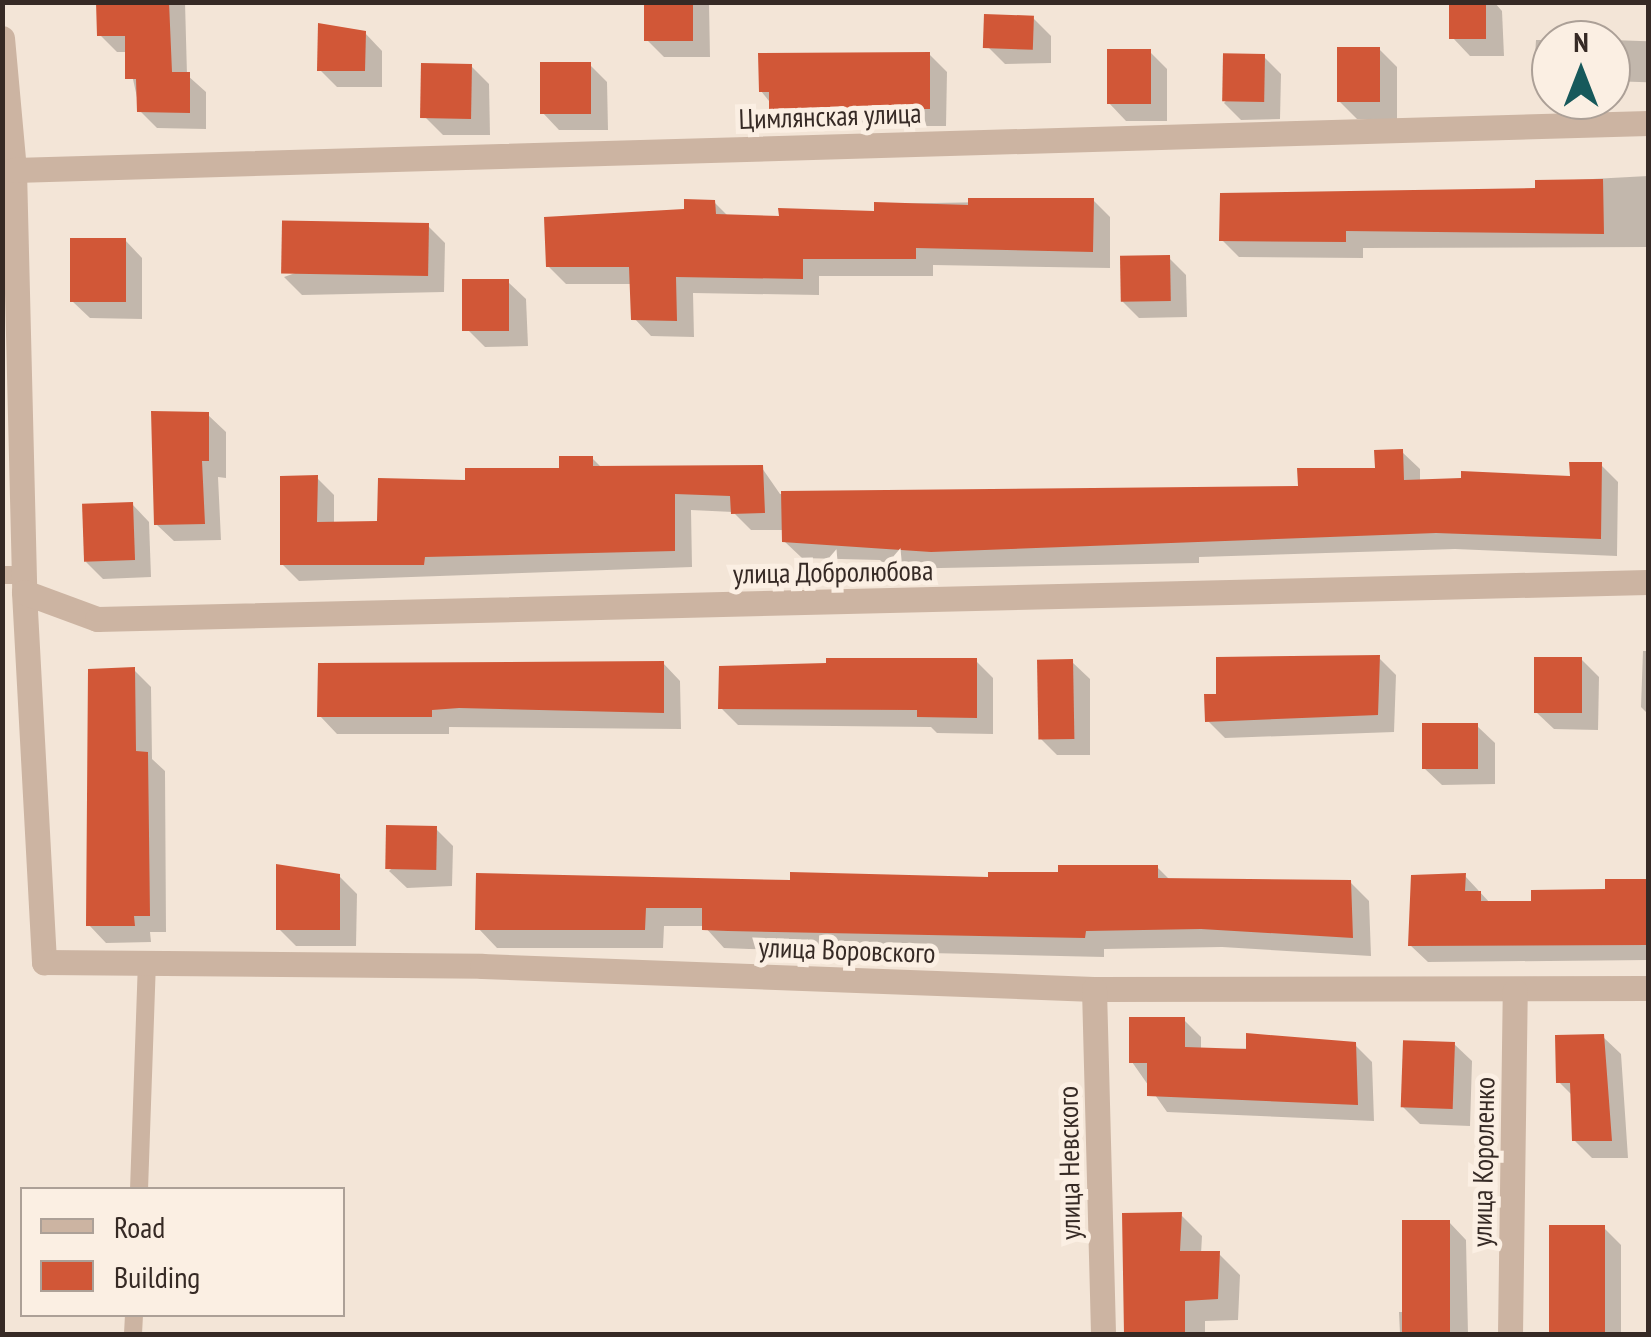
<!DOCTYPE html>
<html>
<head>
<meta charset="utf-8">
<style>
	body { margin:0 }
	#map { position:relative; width:1651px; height:1337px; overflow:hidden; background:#f3e5d7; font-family:"PT Sans Narrow",sans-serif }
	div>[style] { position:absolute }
	.shadow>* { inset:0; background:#0003; transform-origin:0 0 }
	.building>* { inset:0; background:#d15737; transform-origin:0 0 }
	.service>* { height:18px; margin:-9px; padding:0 9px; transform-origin:9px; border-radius:9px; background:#ccb4a2 }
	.minor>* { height:25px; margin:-12.5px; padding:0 12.5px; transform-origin:12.5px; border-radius:12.5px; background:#ccb4a2 }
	span { translate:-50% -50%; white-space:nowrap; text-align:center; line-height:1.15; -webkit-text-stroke:10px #fbefe3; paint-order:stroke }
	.street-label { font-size:28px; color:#362a25 }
	.frame { position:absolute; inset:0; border:5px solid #362a25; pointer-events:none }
	.legend { position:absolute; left:20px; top:1187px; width:325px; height:130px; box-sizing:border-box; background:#fbefe3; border:2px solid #aca097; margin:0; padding:12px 18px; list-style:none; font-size:30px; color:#362a25 }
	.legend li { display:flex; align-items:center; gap:20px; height:50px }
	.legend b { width:50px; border:2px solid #aca097 }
	.north { position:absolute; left:1531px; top:20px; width:100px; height:100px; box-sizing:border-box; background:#fbefe3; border:2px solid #aca097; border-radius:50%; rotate:0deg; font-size:28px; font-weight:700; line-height:40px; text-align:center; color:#362a25 }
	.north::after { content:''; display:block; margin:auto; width:35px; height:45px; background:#17595b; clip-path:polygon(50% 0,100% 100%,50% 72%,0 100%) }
</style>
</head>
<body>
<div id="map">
	<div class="shadow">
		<i style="clip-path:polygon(98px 2px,185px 2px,187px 75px,206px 92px,206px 129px,157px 128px,140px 111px,127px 52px,117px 52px,100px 35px)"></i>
		<i style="clip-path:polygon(647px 2px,832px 2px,832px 5px,709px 3px,710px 57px,664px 57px,647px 40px)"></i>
		<i style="clip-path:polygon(1451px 2px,1494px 2px,1502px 11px,1504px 56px,1470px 56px,1453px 38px)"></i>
		<i style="clip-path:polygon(1033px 18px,1051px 36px,1051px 63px,1005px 64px,987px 46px)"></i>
		<i style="clip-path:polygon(320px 26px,365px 33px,382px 51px,382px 87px,337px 87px,320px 70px)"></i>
		<i style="clip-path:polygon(1536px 40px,1564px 40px,1551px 40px,1551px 72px,1535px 56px)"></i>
		<i style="left:1611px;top:40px;width:37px;height:41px;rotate:2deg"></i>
		<i style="clip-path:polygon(1379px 49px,1397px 67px,1397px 119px,1357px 119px,1339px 101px)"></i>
		<i style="clip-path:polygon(1150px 52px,1167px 69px,1167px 121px,1126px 121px,1109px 103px)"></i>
		<i style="clip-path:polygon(929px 54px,947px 72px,946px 126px,789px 126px,761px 91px)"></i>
		<i style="clip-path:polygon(1264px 57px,1281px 74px,1280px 119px,1241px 120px,1224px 103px)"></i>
		<i style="clip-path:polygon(590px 65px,607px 82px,608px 130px,559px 130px,542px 112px)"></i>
		<i style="clip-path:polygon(471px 66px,489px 84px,490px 135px,443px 135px,425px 117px)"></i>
		<i style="clip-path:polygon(1555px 100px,1601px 100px,1601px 113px,1569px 113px)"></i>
		<i style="clip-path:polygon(1648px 176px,1648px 247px,1363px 248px,1363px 258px,1239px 257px,1222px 240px,1538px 191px,1537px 182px)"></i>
		<i style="clip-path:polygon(1093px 200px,1110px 217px,1110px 268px,933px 265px,933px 276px,819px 276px,819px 295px,693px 293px,694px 337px,651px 336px,634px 318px,632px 284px,566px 284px,548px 266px,714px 202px,729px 217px,781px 219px,876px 213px,876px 204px)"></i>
		<i style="clip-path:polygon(428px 226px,445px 243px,444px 292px,302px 295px,284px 277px)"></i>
		<i style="clip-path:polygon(125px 240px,142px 258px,142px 319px,90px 318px,72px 301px)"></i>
		<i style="clip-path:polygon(1169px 258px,1186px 275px,1187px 317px,1139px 318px,1122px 301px)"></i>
		<i style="clip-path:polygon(508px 282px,526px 299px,528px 346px,485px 347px,468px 330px)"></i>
		<i style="clip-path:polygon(208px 415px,226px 432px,226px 478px,218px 477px,221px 540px,174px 541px,156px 524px)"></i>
		<i style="clip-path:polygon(1402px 452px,1420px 469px,1420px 482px,1572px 478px,1601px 465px,1618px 482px,1617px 556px,1455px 549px,1199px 557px,1199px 563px,889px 569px,880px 560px,802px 558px,784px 541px,784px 530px,751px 530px,733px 512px,691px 510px,692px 567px,299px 581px,282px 564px,317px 478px,334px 495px,334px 524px,379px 523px,468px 482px,562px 471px,592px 458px,602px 468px,762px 468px,780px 494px,1300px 488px,1377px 470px)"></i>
		<i style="clip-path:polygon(132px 504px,149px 522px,151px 577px,103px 579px,86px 562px)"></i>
		<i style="clip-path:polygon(1643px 651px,1648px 651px,1648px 714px,1641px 707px)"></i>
		<i style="clip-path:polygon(1379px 658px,1396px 675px,1394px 732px,1225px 738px,1208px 721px)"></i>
		<i style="clip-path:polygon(1581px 659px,1599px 677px,1598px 730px,1554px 729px,1536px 712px)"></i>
		<i style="clip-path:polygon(976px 661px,993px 678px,993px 734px,937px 733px,931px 727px,738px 725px,721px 708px)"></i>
		<i style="clip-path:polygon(1072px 662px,1090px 679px,1090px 755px,1057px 755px,1040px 738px)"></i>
		<i style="clip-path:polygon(663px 663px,680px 681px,681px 729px,449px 727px,449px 734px,337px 734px,320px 716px)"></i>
		<i style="clip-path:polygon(134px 670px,151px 687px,152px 759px,165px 771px,166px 932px,150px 932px,151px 942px,106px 943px,89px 925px)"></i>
		<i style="clip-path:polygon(1477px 726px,1495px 743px,1495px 784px,1442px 785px,1424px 768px)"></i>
		<i style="clip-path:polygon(436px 829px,453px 846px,452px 886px,407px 888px,389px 871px)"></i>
		<i style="clip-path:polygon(1157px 867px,1170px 880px,1350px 882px,1369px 901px,1371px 956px,1222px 947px,1104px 949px,1104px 957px,749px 949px,724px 948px,704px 926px,664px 926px,663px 948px,497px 948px,478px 928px,792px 883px,990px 880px)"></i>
		<i style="clip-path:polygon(339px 876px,357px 894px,356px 946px,296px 946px,278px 928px)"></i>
		<i style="clip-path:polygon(1465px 876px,1491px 904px,1533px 904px,1607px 892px,1607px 882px,1648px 881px,1648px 960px,1428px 962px,1410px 945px)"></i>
		<i style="clip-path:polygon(1184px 1020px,1201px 1037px,1201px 1050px,1355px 1045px,1372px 1062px,1374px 1121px,1167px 1112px,1132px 1062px)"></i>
		<i style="clip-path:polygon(1603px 1037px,1621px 1054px,1628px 1158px,1592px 1158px,1574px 1140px,1573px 1096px,1559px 1082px)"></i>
		<i style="clip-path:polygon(1454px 1044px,1472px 1061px,1470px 1126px,1420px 1124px,1403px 1107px)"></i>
		<i style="clip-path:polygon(1124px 1215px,1181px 1215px,1202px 1236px,1201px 1254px,1219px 1254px,1240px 1275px,1238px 1320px,1205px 1321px,1205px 1334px,1125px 1334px)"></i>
		<i style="clip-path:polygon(1449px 1222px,1466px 1240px,1468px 1334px,1400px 1334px,1399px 1312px,1405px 1312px)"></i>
		<i style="clip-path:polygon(1552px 1228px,1604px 1228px,1621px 1245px,1621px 1334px,1549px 1334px)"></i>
	</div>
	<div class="building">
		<i style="clip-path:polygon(96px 2px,169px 2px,172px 72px,190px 72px,190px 113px,137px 112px,136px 79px,125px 79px,125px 36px,97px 36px)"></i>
		<i style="left:644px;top:2px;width:49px;height:39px"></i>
		<i style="left:1449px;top:2px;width:37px;height:37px"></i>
		<i style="left:984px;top:14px;width:50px;height:34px;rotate:2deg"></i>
		<i style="clip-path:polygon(318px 23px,366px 31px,365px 71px,317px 71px)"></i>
		<i style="left:1337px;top:47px;width:43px;height:55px"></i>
		<i style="left:1107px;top:49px;width:44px;height:55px"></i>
		<i style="clip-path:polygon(930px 52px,930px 109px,769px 109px,769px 92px,759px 92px,758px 53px)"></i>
		<i style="left:1265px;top:54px;width:48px;height:42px;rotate:91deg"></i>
		<i style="left:540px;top:62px;width:51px;height:52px"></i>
		<i style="left:421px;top:63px;width:51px;height:55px;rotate:1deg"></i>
		<i style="clip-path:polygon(1603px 179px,1604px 234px,1346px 231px,1346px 242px,1219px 241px,1220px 193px,1535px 188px,1535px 180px)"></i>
		<i style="clip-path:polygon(968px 198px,1094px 198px,1093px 252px,916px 248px,916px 259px,803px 259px,803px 279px,676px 277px,677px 321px,631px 320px,629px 267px,546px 267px,544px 217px,684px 209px,684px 199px,715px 200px,716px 214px,779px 216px,778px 208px,874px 211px,874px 202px,968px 205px)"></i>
		<i style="left:429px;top:223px;width:53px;height:147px;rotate:91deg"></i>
		<i style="left:70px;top:238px;width:56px;height:64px"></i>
		<i style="left:1170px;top:255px;width:46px;height:50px;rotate:89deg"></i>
		<i style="left:462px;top:279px;width:47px;height:52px"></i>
		<i style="clip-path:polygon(151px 411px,209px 412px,209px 461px,202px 461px,205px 524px,154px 525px)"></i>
		<i style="clip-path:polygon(1403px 449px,1404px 480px,1461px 478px,1461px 471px,1570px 476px,1569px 462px,1602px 462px,1601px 539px,1436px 533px,931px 552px,782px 542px,781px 491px,1298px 486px,1297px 468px,1375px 468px,1374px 450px)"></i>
		<i style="clip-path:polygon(559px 456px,593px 456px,593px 466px,763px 465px,765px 513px,731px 514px,730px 496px,675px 494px,675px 551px,425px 557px,424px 565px,280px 565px,280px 476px,318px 475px,317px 522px,377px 521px,378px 478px,465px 480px,465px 468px,559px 468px)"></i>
		<i style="left:133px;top:502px;width:58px;height:51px;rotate:88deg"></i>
		<i style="clip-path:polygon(1380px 655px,1378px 715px,1205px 722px,1204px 694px,1216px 694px,1216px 657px)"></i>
		<i style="left:1534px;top:657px;width:48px;height:56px"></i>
		<i style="clip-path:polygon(826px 658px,977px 658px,977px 718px,917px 717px,917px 710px,718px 709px,719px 666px,826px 663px)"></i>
		<i style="left:1073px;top:659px;width:80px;height:36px;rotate:89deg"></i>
		<i style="clip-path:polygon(664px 661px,664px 713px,459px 708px,432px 710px,432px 717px,317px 717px,318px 663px)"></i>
		<i style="clip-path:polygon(135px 667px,136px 751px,148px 752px,150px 916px,134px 916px,135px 926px,86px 926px,88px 669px)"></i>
		<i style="left:1422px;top:723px;width:56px;height:46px"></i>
		<i style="left:437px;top:826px;width:44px;height:51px;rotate:91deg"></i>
		<i style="clip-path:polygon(276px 864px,340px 874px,340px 930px,276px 930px)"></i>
		<i style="clip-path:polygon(1058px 865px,1158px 865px,1158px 878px,1351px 880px,1353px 938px,1201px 929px,1086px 931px,1085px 938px,728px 931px,702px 930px,702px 908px,646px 908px,645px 930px,475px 930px,476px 873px,790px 880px,790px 872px,988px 877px,988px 872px,1058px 872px)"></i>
		<i style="clip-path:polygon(1466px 873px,1465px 891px,1481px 891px,1481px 901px,1531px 901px,1531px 890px,1605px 889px,1605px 879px,1648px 879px,1648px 945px,1408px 946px,1411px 875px)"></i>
		<i style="clip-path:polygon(1129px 1017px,1185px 1017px,1185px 1047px,1246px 1049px,1246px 1033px,1356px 1042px,1358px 1105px,1147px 1096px,1147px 1063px,1129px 1063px)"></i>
		<i style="clip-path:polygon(1604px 1034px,1612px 1141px,1572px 1141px,1570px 1083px,1556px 1083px,1555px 1035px)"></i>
		<i style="left:1455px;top:1042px;width:67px;height:52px;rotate:92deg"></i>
		<i style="clip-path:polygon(1182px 1212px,1180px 1251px,1220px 1251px,1218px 1299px,1185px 1301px,1185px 1334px,1124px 1334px,1122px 1213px)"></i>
		<i style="left:1402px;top:1220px;width:48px;height:114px"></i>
		<i style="left:1549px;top:1225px;width:56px;height:109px"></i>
	</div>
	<div class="service">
		<i style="left:2px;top:575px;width:22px"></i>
		<i style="left:139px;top:1190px;width:227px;rotate:-88deg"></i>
		<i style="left:133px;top:1334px;width:20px;rotate:-87deg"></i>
	</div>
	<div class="minor">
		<i style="left:2px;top:38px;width:133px;rotate:84.8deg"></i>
		<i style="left:14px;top:170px;width:422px;rotate:88.6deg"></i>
		<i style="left:24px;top:592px;width:371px;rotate:86.9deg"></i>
		<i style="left:44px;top:962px;width:438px;rotate:0.5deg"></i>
		<i style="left:482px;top:966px;width:612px;rotate:2.15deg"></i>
		<i style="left:1094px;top:989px;width:554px;rotate:-0.1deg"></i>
		<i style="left:14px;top:170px;width:1635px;rotate:-1.65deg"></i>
		<i style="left:24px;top:592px;width:78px;rotate:20.3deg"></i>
		<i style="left:97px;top:619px;width:1551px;rotate:-1.37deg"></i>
		<i style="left:1094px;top:989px;width:345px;rotate:88.5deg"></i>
		<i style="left:1510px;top:1334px;width:343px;rotate:-89.2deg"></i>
	</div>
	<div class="street-label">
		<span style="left:830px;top:116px;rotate:-2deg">Цимлянская улица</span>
		<span style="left:833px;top:572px;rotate:-1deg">улица Добролюбова</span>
		<span style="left:847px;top:950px;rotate:2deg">улица Воровского</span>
		<span style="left:1483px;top:1162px;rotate:-89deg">улица Короленко</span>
		<span style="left:1069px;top:1163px;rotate:-91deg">улица Невского</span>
	</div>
	<div class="frame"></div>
	<ul class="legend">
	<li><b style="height:12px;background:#ccb4a2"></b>Road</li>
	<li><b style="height:28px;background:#d15737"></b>Building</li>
	</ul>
	<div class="north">N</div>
</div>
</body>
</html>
